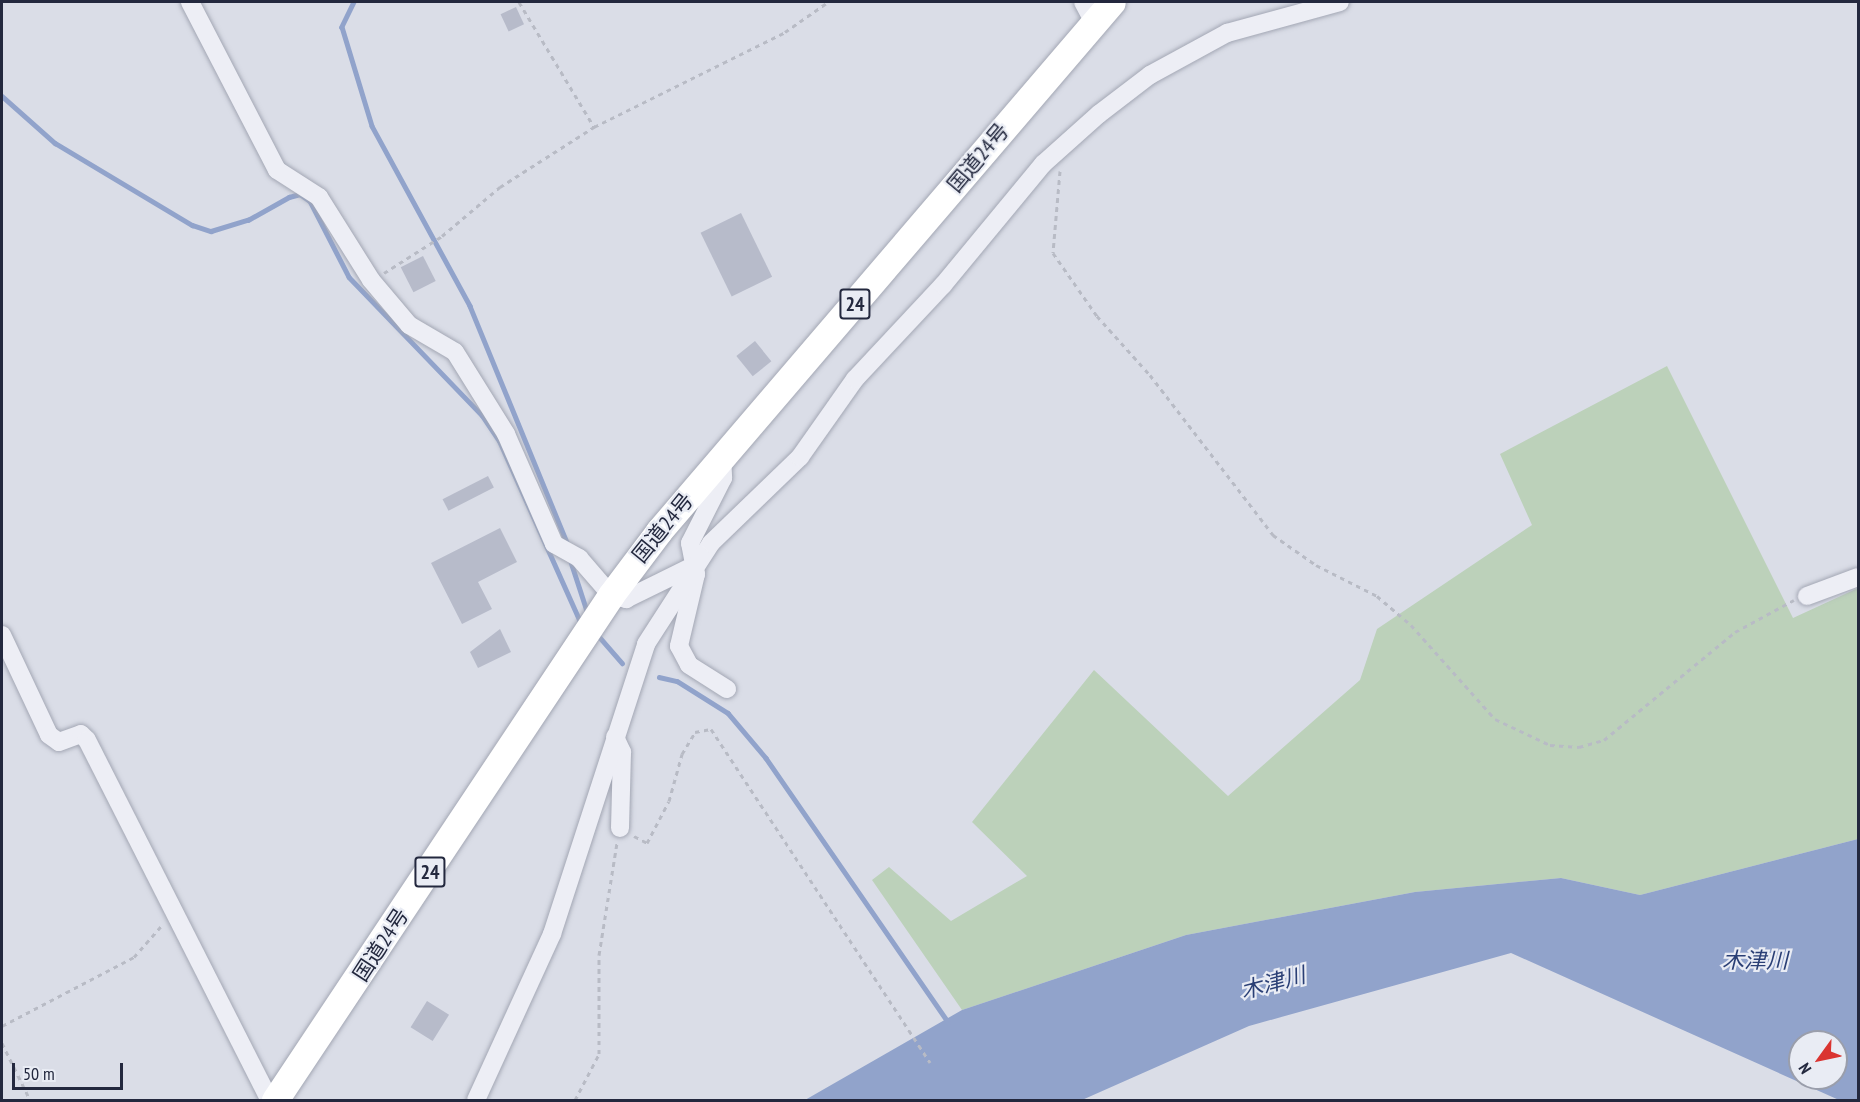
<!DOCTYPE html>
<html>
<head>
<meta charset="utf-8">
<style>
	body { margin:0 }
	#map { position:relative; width:1860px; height:1102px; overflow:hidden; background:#dadde7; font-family:"PT Sans Narrow","Noto Sans JP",sans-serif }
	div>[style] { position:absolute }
	.green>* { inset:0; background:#bcd1ba }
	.water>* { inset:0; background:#91a3cb }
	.stream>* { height:4.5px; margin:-2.25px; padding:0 2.25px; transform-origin:2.25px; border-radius:2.25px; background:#91a3cb }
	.building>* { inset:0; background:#b7bbca; transform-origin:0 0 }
	.path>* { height:3px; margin-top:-1.5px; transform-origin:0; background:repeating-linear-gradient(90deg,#b8bbc5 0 4.5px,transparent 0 9px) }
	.roads { filter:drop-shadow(0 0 2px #a3a7b4) drop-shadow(0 0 2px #a3a7b4) }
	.minor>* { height:18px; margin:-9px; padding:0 9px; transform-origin:9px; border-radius:9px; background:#edeef5 }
	.highway>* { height:27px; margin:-13.5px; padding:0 13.5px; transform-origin:13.5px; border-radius:13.5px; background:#fff }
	span { translate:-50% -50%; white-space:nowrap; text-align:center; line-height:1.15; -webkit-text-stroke:4.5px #e9ecf4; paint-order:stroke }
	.shield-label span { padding:2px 4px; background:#e9ecf4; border:2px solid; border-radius:4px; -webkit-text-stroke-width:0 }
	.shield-label { font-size:20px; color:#23283e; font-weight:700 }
	.street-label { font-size:21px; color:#23283e }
	.water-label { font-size:22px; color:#2a3f75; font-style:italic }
	.frame { position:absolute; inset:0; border:3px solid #23283e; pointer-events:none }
	.north { position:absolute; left:1788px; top:1030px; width:60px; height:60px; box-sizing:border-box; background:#e9ecf4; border:2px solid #9a9eab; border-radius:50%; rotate:237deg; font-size:16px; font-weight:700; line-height:24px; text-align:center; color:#23283e }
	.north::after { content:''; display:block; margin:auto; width:21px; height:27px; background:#da3431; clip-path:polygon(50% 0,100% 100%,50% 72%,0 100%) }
	.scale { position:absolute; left:12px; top:1063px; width:111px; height:27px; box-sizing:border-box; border:3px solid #23283e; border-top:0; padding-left:8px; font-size:18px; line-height:21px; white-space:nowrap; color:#23283e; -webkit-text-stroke:4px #e9ecf4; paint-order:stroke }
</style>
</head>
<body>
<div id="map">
	<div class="green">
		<i style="clip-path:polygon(1667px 366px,1793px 618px,1858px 588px,1858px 839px,1640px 895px,1561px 878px,1415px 892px,1186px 935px,962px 1010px,872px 880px,889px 867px,951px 921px,1027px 876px,972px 822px,1094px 670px,1228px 796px,1360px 680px,1377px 629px,1532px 525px,1500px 454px)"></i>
	</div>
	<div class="water">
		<i style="clip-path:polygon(evenodd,1858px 839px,1858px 1100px,1839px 1100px,1511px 953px,1249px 1026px,1082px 1100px,805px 1100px,962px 1010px,1186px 935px,1415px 892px,1561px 878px,1640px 895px,1858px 839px,1800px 1042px,1836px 1042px,1836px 1078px,1800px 1078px,1800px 1042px)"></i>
	</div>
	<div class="stream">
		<i style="left:354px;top:2px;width:28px;rotate:116deg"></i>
		<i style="left:342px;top:27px;width:103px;rotate:73.1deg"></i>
		<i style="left:372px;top:126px;width:205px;rotate:61.4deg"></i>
		<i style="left:470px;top:306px;width:258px;rotate:67.7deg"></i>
		<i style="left:2px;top:96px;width:71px;rotate:41.6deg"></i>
		<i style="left:55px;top:143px;width:160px;rotate:30.9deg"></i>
		<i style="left:192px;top:225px;width:20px;rotate:18deg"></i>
		<i style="left:211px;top:231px;width:39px;rotate:-17deg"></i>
		<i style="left:248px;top:220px;width:47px;rotate:-29.3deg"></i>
		<i style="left:289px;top:197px;width:11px;rotate:-15deg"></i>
		<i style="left:300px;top:194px;width:12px;rotate:35deg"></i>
		<i style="left:310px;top:201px;width:85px;rotate:62.8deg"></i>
		<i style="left:349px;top:277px;width:192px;rotate:46.1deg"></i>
		<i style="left:482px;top:415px;width:32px;rotate:56deg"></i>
		<i style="left:500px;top:442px;width:198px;rotate:65.9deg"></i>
		<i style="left:570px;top:559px;width:55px;rotate:71.9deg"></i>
		<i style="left:596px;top:633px;width:40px;rotate:49deg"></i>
		<i style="left:659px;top:677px;width:18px;rotate:13deg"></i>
		<i style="left:677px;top:681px;width:60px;rotate:32.1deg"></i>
		<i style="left:728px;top:713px;width:59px;rotate:49.8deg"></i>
		<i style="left:766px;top:758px;width:321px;rotate:55.4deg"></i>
	</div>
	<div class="building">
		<i style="left:516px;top:7px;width:19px;height:17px;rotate:65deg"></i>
		<i style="left:741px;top:213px;width:71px;height:45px;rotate:64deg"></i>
		<i style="left:423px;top:256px;width:28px;height:25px;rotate:63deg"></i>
		<i style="left:755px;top:341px;width:26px;height:24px;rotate:51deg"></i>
		<i style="left:488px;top:476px;width:13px;height:51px;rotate:63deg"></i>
		<i style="clip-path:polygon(500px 528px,517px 562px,478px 582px,492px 609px,462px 624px,431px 563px)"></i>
		<i style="clip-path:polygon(500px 629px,511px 652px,478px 668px,470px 652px)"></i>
		<i style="left:427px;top:1001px;width:26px;height:31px;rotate:32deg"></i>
	</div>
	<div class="path">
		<i style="left:519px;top:2px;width:146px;rotate:59deg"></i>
		<i style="left:1060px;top:171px;width:82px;rotate:94.9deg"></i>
		<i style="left:1053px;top:253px;width:77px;rotate:55.1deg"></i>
		<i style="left:1097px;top:316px;width:79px;rotate:48.1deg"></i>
		<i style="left:1150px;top:375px;width:202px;rotate:52.4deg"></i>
		<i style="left:1273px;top:535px;width:52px;rotate:34.9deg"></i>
		<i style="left:1316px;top:565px;width:68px;rotate:26.9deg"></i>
		<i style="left:1377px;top:596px;width:45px;rotate:40.5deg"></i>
		<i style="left:1411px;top:625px;width:126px;rotate:48.2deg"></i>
		<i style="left:1495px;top:719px;width:61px;rotate:25.3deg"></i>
		<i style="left:1550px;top:745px;width:29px;rotate:4deg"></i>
		<i style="left:1579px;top:747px;width:26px;rotate:-16deg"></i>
		<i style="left:1604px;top:740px;width:170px;rotate:-39.5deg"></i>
		<i style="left:1735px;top:632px;width:67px;rotate:-28.5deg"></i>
		<i style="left:384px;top:273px;width:69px;rotate:-32.5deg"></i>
		<i style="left:442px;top:236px;width:76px;rotate:-40.2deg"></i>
		<i style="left:500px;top:187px;width:112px;rotate:-32.6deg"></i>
		<i style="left:594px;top:127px;width:213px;rotate:-26.4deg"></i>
		<i style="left:785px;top:32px;width:52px;rotate:-34.9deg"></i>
		<i style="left:634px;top:836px;width:15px;rotate:28deg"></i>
		<i style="left:647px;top:843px;width:47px;rotate:-62.4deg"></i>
		<i style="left:669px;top:801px;width:49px;rotate:-74.5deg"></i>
		<i style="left:682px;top:754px;width:26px;rotate:-59deg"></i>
		<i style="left:695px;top:732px;width:16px;rotate:-11deg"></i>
		<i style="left:711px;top:729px;width:399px;rotate:56.7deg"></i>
		<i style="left:2px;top:1026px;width:149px;rotate:-27.6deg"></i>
		<i style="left:134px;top:957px;width:44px;rotate:-48.7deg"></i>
		<i style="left:2px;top:1043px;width:64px;rotate:63.8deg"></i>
		<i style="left:575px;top:1100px;width:52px;rotate:-62.4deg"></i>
		<i style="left:599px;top:1054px;width:99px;rotate:-90deg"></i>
		<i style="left:599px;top:955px;width:114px;rotate:-80.9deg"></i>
	</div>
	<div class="roads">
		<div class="minor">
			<i style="left:190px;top:2px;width:189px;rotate:62.6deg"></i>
			<i style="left:277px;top:170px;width:50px;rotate:32.7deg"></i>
			<i style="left:319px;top:197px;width:98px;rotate:57.9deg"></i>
			<i style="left:371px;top:280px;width:59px;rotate:49.8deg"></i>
			<i style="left:409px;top:325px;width:53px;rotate:30.4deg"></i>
			<i style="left:455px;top:352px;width:97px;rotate:58.1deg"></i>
			<i style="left:506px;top:434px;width:120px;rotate:66.4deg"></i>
			<i style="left:554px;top:544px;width:29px;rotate:29deg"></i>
			<i style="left:579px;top:558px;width:49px;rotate:49.1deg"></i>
			<i style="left:611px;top:595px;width:16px;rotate:15deg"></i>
			<i style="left:626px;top:599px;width:70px;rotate:-26.2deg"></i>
			<i style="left:1083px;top:2px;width:24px;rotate:62deg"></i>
			<i style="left:722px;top:456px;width:22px;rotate:87deg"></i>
			<i style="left:723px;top:478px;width:73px;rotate:116.9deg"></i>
			<i style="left:690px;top:543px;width:32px;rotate:79deg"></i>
			<i style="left:696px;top:574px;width:74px;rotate:103.3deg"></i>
			<i style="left:679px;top:646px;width:21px;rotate:62deg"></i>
			<i style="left:689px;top:665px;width:45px;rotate:32.3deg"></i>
			<i style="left:1807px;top:596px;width:54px;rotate:-20.4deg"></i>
			<i style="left:2px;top:635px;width:110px;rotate:64.8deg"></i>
			<i style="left:49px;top:735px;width:12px;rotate:35deg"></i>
			<i style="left:59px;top:742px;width:23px;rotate:-20deg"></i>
			<i style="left:81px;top:734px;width:8px;rotate:45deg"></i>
			<i style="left:87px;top:740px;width:404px;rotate:63.1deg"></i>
			<i style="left:615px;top:737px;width:17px;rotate:65deg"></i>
			<i style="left:622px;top:752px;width:76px;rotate:91.5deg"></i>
			<i style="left:476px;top:1100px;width:183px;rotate:-65.4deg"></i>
			<i style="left:552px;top:934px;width:305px;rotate:-72deg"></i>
			<i style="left:646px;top:644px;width:120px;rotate:-57.2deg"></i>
			<i style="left:711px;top:543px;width:124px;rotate:-44deg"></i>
			<i style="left:800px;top:457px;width:95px;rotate:-54.8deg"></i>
			<i style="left:855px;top:379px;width:129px;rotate:-46.9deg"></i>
			<i style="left:943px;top:285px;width:157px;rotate:-50.4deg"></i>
			<i style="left:1043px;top:164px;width:75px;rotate:-41.8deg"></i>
			<i style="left:1099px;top:114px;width:64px;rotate:-37.4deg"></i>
			<i style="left:1150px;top:75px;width:88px;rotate:-28.6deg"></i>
			<i style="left:1227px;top:33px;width:117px;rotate:-15.3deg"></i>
		</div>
		<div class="highway">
			<i style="left:275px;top:1100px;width:607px;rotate:-56.36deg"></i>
			<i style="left:611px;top:595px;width:80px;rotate:-53.1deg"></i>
			<i style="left:659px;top:531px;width:696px;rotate:-49.43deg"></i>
		</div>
	</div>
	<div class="shield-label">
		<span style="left:855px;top:304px">24</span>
		<span style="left:430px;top:872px">24</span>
	</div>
	<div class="street-label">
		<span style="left:978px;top:158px;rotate:-50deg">国道24号</span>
		<span style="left:663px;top:528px;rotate:-51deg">国道24号</span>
		<span style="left:381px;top:945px;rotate:-57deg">国道24号</span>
	</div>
	<div class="water-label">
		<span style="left:1755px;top:961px">木津川</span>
		<span style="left:1273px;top:983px;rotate:-15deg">木津川</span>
	</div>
	<div class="frame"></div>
	<div class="north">N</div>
	<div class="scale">50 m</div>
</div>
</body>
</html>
